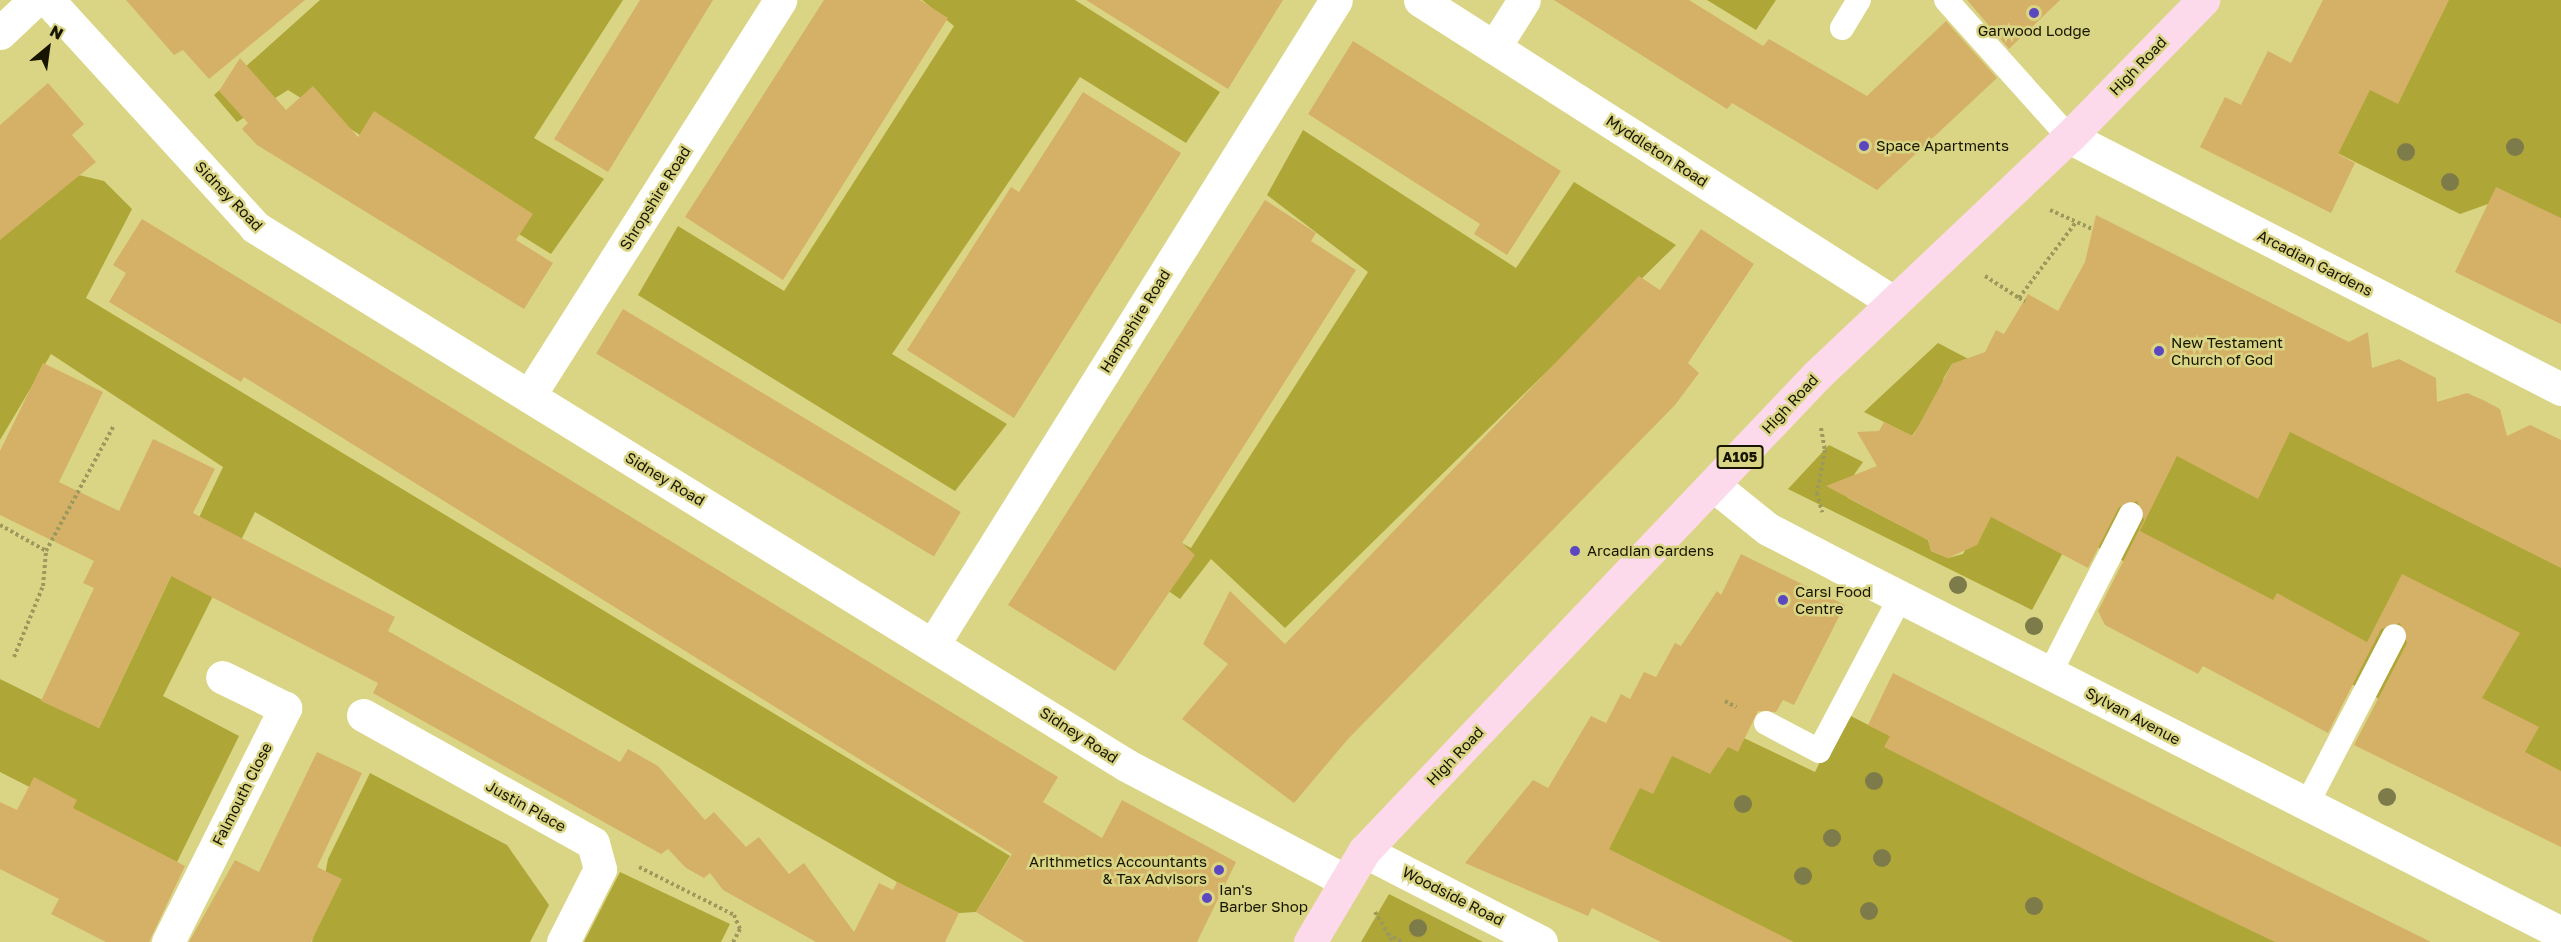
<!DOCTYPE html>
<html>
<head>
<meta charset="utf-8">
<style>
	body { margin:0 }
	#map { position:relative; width:2561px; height:942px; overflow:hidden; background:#dad585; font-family:"Golos Text",sans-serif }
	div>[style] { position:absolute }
	.green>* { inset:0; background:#aea637 }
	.building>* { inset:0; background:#d4b167; transform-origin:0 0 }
	.path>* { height:4px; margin-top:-2px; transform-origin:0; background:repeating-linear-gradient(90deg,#9d995c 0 3px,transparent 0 6px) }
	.service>* { height:24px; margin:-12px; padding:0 12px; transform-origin:12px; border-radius:12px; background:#fff }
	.minor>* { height:33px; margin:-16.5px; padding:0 16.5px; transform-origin:16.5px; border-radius:16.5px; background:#fff }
	.primary>* { height:33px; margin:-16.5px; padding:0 16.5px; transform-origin:16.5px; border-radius:16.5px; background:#fdd9ec }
	.trees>* { width:18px; height:18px; margin:-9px; border-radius:50%; background:#7e7b4b }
	.dots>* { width:16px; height:16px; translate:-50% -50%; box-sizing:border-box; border:3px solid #dad585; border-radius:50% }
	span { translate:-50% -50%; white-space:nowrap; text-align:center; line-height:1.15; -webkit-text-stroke:5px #dad585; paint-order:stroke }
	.shield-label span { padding:2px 4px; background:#dad585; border:2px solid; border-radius:4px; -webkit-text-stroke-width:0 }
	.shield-label { font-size:14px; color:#171500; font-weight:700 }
	.poi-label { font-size:15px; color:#171500 }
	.left { translate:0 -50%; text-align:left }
	.right { translate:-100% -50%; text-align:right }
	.street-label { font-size:15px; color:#171500 }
	.north { position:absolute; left:18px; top:18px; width:60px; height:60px; -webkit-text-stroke:4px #dad585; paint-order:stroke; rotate:29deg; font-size:16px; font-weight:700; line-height:24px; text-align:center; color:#171500 }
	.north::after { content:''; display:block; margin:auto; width:21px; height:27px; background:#171500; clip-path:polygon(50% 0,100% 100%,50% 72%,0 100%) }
</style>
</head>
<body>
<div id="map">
	<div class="green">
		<i style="clip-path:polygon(320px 0,623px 0,534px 138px,604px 179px,551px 254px,288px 90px,237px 122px,214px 95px)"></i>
		<i style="clip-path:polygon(922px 0,1075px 0,1220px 92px,1186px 143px,1080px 77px,892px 354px,1007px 424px,955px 491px,638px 295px,678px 226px,784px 291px,954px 26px)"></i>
		<i style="clip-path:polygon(1707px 0,1776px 0,1756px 30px)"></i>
		<i style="clip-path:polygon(2417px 0,2561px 0,2561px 240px,2488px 204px,2460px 214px,2301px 135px)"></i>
		<i style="clip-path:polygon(1303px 130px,1516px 268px,1574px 182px,1676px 245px,1285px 628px,1211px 559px,1180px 599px,1121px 558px,1143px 522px,1191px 548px,1368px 272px,1267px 195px)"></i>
		<i style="clip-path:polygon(66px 172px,104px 181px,132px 209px,86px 298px,1010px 856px,976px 912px,959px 913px,897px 882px,255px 512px,163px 696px,239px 736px,177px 862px,0 772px,0 679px,99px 728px,223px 467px,51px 354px,0 440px,0 228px)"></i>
		<i style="clip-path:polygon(1938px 343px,1978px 364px,1966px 359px,1952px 364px,1943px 379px,1947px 385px,1912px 436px,1864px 412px)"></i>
		<i style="clip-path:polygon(2289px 422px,2561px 557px,2561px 797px,2073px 534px,2032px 610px,1788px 489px,1829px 445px,1863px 462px,1844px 489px,1848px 498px,1928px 540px,1931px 551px,1948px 558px,1963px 554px,1995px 496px)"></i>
		<i style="clip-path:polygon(1845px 713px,1890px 736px,2297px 942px,1766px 942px,1602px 863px,1625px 806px,1670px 748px,1724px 735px,1746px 739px,1815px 772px)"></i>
		<i style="clip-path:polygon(370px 773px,507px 845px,549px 905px,530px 942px,312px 942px,328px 859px)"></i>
		<i style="clip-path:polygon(620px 872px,730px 924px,721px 942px,584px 942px)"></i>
		<i style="clip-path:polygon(1389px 894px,1483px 942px,1361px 942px)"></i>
	</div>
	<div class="building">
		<i style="clip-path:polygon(126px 0,305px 0,209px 79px,183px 50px,174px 55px)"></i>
		<i style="clip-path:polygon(640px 0,713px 0,608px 172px,554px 139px)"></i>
		<i style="clip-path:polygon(824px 0,920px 0,948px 18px,783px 280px,685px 217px)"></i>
		<i style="clip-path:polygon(1086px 0,1283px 0,1228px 89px)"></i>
		<i style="clip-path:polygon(1554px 0,1689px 0,1763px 46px,1769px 39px,1867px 96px,1946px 21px,1997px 78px,1877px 190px,1732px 103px,1727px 109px)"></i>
		<i style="clip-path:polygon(1967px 0,2060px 0,2009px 49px)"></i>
		<i style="clip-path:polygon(2323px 0,2449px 0,2398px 104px,2370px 90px,2338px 154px,2355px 163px,2331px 213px,2200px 147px,2225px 97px,2241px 105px,2268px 51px,2291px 63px)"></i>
		<i style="clip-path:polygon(1353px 41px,1561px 171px,1507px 255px,1474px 234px,1480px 224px,1308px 114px)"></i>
		<i style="clip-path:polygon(240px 58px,286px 110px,313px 86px,358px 137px,374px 111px,533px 214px,516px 240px,553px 263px,524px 309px,257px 145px,242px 129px,248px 123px,219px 91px)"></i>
		<i style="clip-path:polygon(48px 83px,84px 124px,72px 135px,96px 162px,0 240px,0 125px)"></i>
		<i style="clip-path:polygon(1083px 92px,1181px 153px,1014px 418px,907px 350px,1011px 187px,1019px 192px)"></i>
		<i style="clip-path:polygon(2496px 187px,2561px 218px,2561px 324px,2455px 272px)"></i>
		<i style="clip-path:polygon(1265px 200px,1316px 233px,1311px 241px,1356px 270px,1182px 543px,1195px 555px,1115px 671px,1008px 605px)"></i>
		<i style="clip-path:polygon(2096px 215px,2349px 342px,2368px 332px,2372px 368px,2399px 359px,2436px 378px,2437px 402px,2467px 393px,2483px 400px,2500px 409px,2507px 436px,2530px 425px,2561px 440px,2561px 568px,2290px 432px,2258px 499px,2177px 456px,2140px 531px,2273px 600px,2277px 593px,2367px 642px,2402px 574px,2520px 633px,2482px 698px,2539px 727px,2525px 752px,2561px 771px,2561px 847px,2354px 745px,2407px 643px,2400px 623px,2381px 629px,2328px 733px,2203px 666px,2198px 674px,2105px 625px,2098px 611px,2144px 520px,2137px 501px,2119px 507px,2088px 568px,1991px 517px,1977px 545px,1948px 558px,1931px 551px,1928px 540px,1826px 486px,1877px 466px,1857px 432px,1879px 431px,1884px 422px,1913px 436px,1952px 364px,1985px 352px,1996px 330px,2004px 334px,2028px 294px,2058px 311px,2085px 262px)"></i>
		<i style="clip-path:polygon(142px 219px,1058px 777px,1043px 802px,1102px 838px,1122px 800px,1236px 862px,1197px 942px,1025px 942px,976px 912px,1012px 854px,275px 396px,244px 377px,241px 382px,109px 302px,126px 273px,113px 265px)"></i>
		<i style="clip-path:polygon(1701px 229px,1754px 264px,1688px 363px,1699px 373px,1675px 405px,1348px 739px,1294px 803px,1182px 719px,1228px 664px,1203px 644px,1230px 591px,1285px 644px,1639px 276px,1660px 290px)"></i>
		<i style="left:623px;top:309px;width:394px;height:52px;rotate:31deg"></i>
		<i style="clip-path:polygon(43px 363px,103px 392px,59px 482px,119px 511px,153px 439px,215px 469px,193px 513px,395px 617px,388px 631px,620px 762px,628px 749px,658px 766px,705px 820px,714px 812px,746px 847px,759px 837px,789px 874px,804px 863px,854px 932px,879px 883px,893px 890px,897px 882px,959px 913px,945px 942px,816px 942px,723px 890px,710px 873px,704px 878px,686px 868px,668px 849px,661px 854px,373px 693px,378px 683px,171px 576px,99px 728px,41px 701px,94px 588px,83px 583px,94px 561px,0 515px,0 451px)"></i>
		<i style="clip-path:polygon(1741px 554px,1845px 605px,1794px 705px,1783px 700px,1776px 712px,1758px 711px,1738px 752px,1728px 747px,1710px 774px,1672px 756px,1653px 794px,1640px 788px,1609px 849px,1794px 942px,1661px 942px,1592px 908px,1588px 916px,1465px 863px,1533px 780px,1548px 788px,1591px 716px,1606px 723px,1621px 694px,1630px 699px,1644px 672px,1656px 677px,1675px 643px,1681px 646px,1717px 591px,1721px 595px)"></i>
		<i style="clip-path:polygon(1893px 673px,2112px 784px,2431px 942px,2275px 942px,2131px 873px,1884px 747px,1890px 736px,1868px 725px)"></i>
		<i style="clip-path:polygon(317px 752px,362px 773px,317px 867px,342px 879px,311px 942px,189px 942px,235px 860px,259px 872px)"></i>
		<i style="clip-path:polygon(34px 777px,77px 800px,73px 808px,185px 866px,149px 942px,106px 942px,51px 914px,59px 899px,0 869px,0 802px,17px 810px)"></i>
	</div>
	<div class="path">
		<i style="left:2050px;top:210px;width:46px;rotate:24.3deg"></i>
		<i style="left:1985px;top:276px;width:40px;rotate:32.9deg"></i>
		<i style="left:2019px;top:298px;width:95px;rotate:-53.1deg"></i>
		<i style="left:2019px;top:298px;width:7px;rotate:27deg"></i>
		<i style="left:1821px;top:428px;width:22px;rotate:80deg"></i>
		<i style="left:1825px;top:450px;width:44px;rotate:100.5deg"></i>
		<i style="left:1817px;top:493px;width:20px;rotate:75deg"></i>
		<i style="left:0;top:525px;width:53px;rotate:29.5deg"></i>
		<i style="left:14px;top:657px;width:77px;rotate:-67.8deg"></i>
		<i style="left:43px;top:586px;width:35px;rotate:-85deg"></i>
		<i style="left:46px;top:551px;width:143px;rotate:-61.6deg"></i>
		<i style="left:1725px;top:701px;width:13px;rotate:29deg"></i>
		<i style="left:639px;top:867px;width:106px;rotate:26.8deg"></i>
		<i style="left:734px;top:915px;width:15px;rotate:67deg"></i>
		<i style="left:740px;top:929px;width:15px;rotate:118deg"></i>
		<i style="left:1375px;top:912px;width:35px;rotate:59deg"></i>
		<i style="left:1388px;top:934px;width:17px;rotate:28deg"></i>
	</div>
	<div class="service">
		<i style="left:1946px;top:0;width:184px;rotate:48.1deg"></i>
		<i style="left:1842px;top:28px;width:33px;rotate:-59deg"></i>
		<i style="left:2050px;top:673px;width:178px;rotate:-63deg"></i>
		<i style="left:1766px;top:723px;width:60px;rotate:27.8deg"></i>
		<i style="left:1819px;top:751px;width:175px;rotate:-62.1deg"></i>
		<i style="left:2307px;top:804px;width:189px;rotate:-62.6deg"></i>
	</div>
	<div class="minor">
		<i style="left:48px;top:0;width:307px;rotate:47.6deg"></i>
		<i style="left:255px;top:227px;width:1024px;rotate:31.7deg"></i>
		<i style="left:1126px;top:765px;width:246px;rotate:27.8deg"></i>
		<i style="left:1420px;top:0;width:561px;rotate:32.56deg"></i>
		<i style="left:0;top:33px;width:48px;rotate:-43.3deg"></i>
		<i style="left:1495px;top:46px;width:54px;rotate:-57.8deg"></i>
		<i style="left:2069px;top:137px;width:553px;rotate:27.12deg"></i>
		<i style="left:529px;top:396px;width:469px;rotate:-57.6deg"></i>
		<i style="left:1713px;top:485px;width:70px;rotate:38.7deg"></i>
		<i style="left:1768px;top:529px;width:80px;rotate:27.5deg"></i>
		<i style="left:1839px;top:566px;width:810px;rotate:26.94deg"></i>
		<i style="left:934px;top:643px;width:758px;rotate:-57.99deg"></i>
		<i style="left:363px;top:715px;width:263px;rotate:29.1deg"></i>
		<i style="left:593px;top:843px;width:27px;rotate:75deg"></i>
		<i style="left:600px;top:869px;width:82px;rotate:116.9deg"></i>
		<i style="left:1364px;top:851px;width:199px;rotate:27.2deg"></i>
		<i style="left:168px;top:942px;width:262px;rotate:-63.4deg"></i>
		<i style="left:285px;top:708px;width:70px;rotate:-153.8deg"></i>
	</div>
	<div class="primary">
		<i style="left:1310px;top:942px;width:106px;rotate:-59.3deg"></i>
		<i style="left:1364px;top:851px;width:657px;rotate:-46.42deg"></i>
		<i style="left:1817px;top:375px;width:347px;rotate:-43.4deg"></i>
		<i style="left:2069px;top:137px;width:192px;rotate:-45.6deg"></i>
	</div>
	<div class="trees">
		<i style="left:2515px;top:147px"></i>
		<i style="left:2406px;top:152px"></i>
		<i style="left:2450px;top:182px"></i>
		<i style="left:1958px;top:585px"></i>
		<i style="left:2034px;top:626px"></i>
		<i style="left:1874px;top:781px"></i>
		<i style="left:2387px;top:797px"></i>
		<i style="left:1743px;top:804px"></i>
		<i style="left:1832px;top:838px"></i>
		<i style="left:1882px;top:858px"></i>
		<i style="left:1803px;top:876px"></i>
		<i style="left:2034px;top:906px"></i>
		<i style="left:1869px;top:911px"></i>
		<i style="left:1418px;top:928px"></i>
	</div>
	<div class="dots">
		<i style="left:2034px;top:13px;background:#5b48c0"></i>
		<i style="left:1864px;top:146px;background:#5b48c0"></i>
		<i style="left:2159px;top:351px;background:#5b48c0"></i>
		<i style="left:1575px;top:551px;background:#5b48c0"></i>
		<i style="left:1783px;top:600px;background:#5b48c0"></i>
		<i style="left:1219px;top:870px;background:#5b48c0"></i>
		<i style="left:1207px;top:898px;background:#5b48c0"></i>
	</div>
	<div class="shield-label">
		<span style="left:1740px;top:457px">A105</span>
	</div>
	<div class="poi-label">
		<span style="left:2034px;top:31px">Garwood Lodge</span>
		<span class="left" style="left:1876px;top:146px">Space Apartments</span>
		<span class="left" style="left:2171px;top:351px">New Testament<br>Church of God</span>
		<span class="left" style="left:1587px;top:551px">Arcadian Gardens</span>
		<span class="left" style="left:1795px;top:600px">Carsi Food<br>Centre</span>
		<span class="right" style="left:1207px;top:870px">Arithmetics Accountants<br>&amp; Tax Advisors</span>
		<span class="left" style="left:1219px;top:898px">Ian's<br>Barber Shop</span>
	</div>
	<div class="street-label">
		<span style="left:2138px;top:66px;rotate:-46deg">High Road</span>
		<span style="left:1657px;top:151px;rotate:33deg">Myddleton Road</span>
		<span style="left:229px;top:196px;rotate:46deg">Sidney Road</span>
		<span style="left:655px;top:198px;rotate:-58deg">Shropshire Road</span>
		<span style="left:2315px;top:263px;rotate:27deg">Arcadian Gardens</span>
		<span style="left:1135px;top:321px;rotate:-58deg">Hampshire Road</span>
		<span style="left:1790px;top:404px;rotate:-47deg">High Road</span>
		<span style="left:665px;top:479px;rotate:31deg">Sidney Road</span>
		<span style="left:2133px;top:716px;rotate:28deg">Sylvan Avenue</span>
		<span style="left:1079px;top:735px;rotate:33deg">Sidney Road</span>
		<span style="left:1455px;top:756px;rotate:-46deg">High Road</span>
		<span style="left:242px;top:794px;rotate:-63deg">Falmouth Close</span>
		<span style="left:526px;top:806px;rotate:29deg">Justin Place</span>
		<span style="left:1453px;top:896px;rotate:27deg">Woodside Road</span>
	</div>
	<div class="north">N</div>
</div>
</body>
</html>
